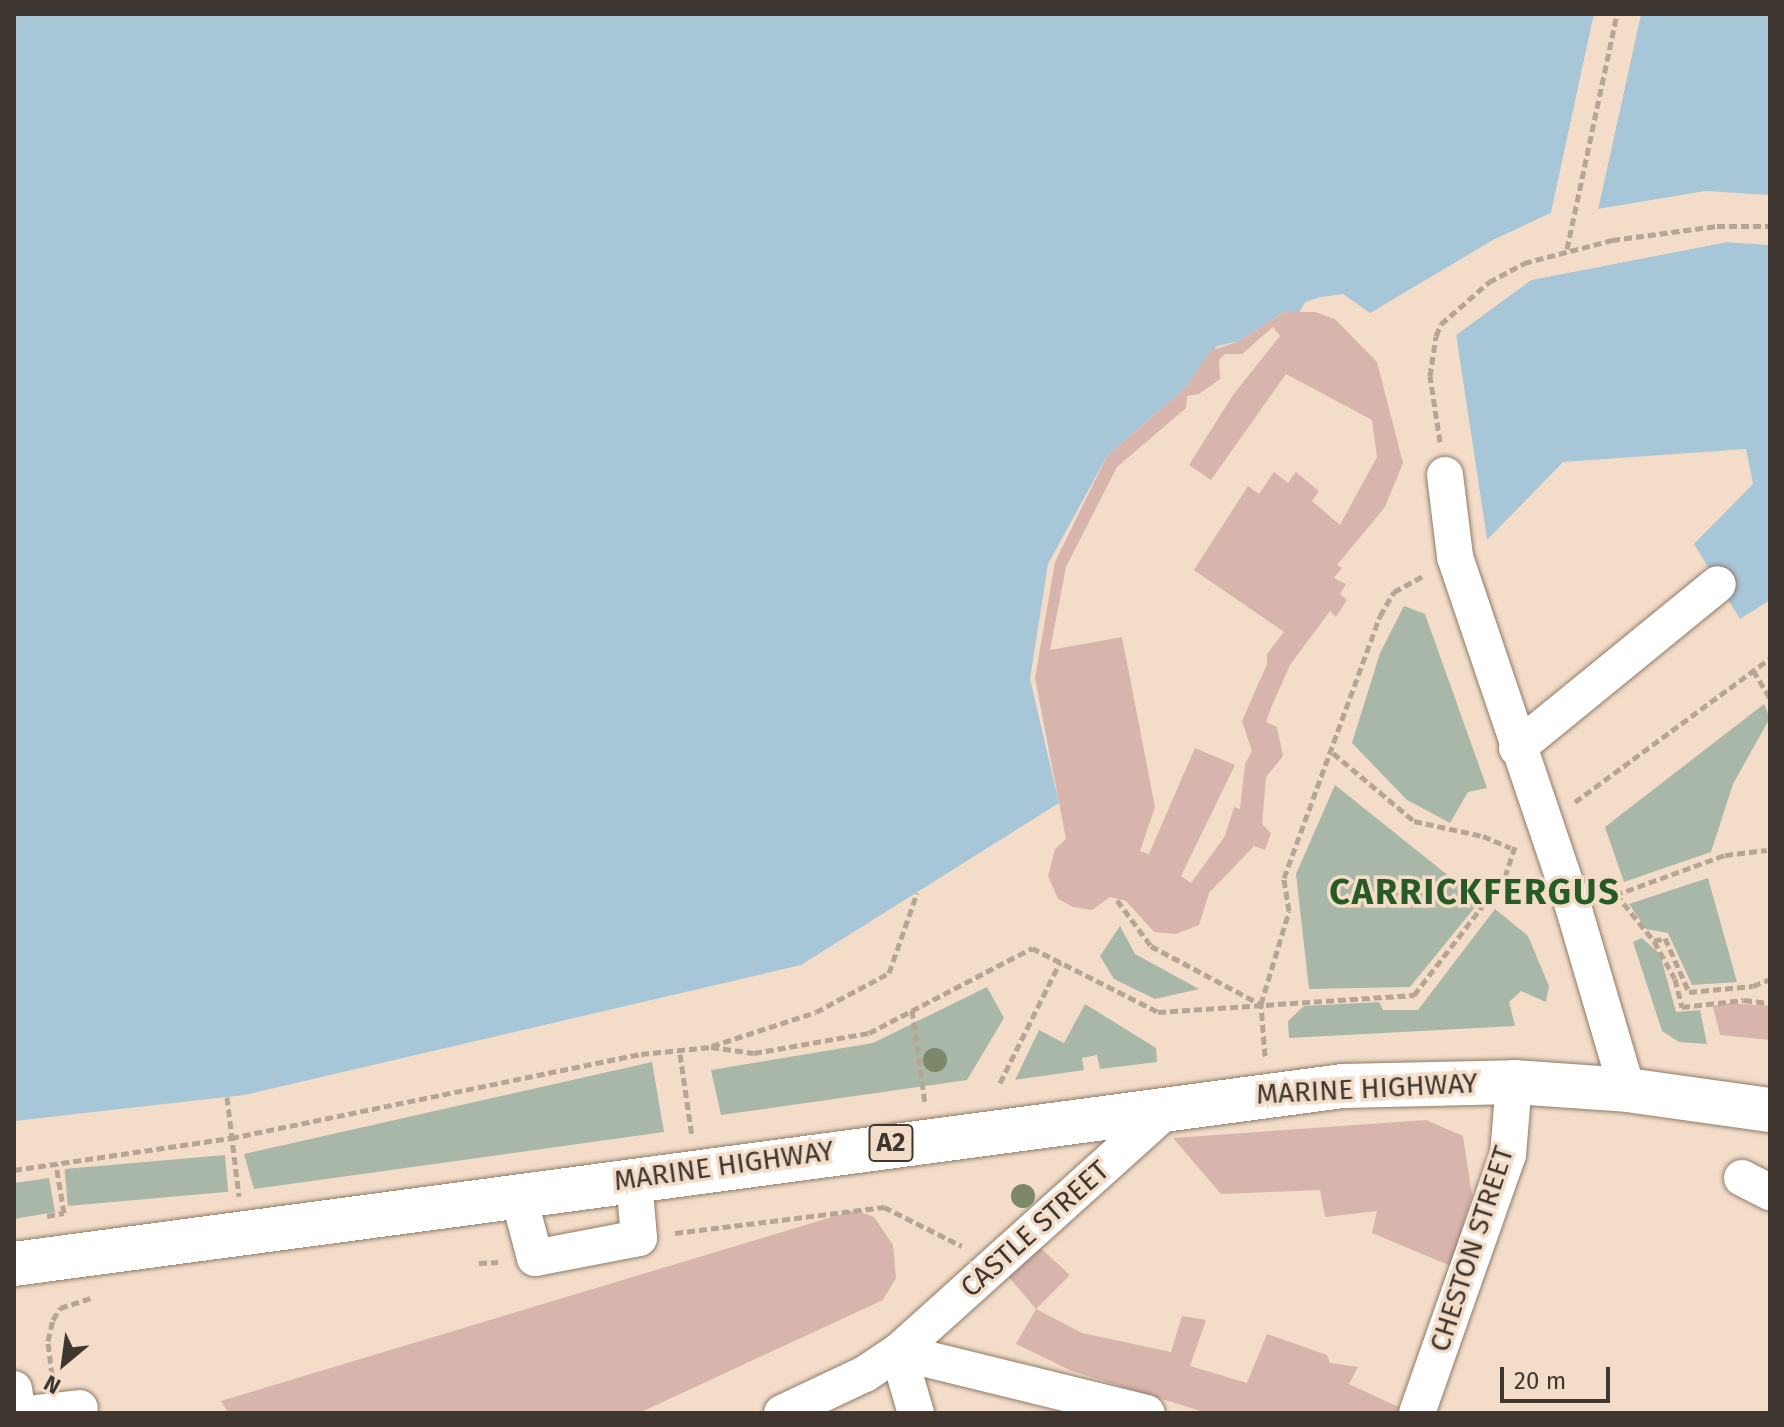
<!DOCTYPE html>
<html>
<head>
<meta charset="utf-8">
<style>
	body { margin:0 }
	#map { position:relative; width:1784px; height:1427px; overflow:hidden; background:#f3ddc9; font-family:"Fira Sans",sans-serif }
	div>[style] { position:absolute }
	.green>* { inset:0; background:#a8b7a8; transform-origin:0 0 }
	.water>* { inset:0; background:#a7c6d8 }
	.pier>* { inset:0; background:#f3ddc9 }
	.building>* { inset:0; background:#d8b5ac }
	.path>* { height:5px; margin-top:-2.5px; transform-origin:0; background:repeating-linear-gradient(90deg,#b6a595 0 8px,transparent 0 12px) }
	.roads { filter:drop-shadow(0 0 2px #8f7b69) drop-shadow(0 0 2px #8f7b69) }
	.minor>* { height:36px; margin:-18px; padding:0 18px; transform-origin:18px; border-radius:18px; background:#fff }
	.major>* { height:44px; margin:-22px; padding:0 22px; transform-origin:22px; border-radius:22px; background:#fff }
	.trees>* { width:24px; height:24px; margin:-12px; border-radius:50%; background:#7d876a }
	span { translate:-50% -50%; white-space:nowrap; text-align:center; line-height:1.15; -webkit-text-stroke:7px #f3ddc9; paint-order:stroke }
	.shield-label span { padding:2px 6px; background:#f3ddc9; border:2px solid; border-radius:6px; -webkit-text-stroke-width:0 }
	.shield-label { font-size:26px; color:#3f372f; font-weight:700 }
	.street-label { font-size:28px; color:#3f372f }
	.district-label { font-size:36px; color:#265b26; font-weight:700; letter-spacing:2px }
	.frame { position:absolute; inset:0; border:16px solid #3f372f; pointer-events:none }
	.north { position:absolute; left:24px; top:1323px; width:80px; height:80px; -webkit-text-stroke:6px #f3ddc9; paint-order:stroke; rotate:209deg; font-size:22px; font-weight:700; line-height:32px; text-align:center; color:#3f372f }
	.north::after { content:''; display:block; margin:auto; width:28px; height:36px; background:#3f372f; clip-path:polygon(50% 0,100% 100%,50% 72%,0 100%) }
	.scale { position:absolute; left:1500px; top:1367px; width:110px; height:36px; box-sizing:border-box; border:4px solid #3f372f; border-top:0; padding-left:10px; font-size:24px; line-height:28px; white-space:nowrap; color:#3f372f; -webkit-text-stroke:6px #f3ddc9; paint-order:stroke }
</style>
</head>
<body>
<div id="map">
	<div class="green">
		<i style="clip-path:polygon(1404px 606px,1425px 614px,1487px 788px,1468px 792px,1450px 823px,1407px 800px,1352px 743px,1380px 653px)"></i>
		<i style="clip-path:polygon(1764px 704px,1770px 718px,1733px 784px,1711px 852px,1624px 882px,1605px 827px)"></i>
		<i style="clip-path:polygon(1335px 785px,1480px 901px,1410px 987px,1309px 989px,1296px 874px)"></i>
		<i style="clip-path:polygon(1708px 878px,1737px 982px,1692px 985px,1668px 933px,1646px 929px,1629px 904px)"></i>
		<i style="clip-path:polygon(1495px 909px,1528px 936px,1549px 986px,1546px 1002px,1521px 991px,1509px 1002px,1515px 1026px,1289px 1038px,1288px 1021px,1304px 1006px,1379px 1002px,1383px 1010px,1418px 1010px)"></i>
		<i style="clip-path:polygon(1120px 926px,1135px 954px,1199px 989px,1155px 999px,1114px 979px,1100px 956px)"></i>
		<i style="clip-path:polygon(1642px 938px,1660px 954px,1676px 1012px,1700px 1010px,1707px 1044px,1679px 1042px,1662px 1031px,1633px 942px)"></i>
		<i style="clip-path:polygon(987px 987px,1004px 1018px,967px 1080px,721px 1115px,711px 1070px,873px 1043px)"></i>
		<i style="clip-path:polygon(1085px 1004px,1156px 1048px,1157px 1062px,1100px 1069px,1097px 1055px,1082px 1058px,1084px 1070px,1015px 1080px,1039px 1030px,1064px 1043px)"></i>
		<i style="clip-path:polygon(652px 1062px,664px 1132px,254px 1189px,244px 1154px)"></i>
		<i style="left:225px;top:1155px;width:37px;height:161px;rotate:85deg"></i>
		<i style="clip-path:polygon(49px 1178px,55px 1212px,14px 1219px,14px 1183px)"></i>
	</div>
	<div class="water">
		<i style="clip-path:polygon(14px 14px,1594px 14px,1551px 213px,1493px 240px,1370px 313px,1343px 294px,1321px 297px,1305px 302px,1297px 316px,1284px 312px,1239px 341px,1217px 346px,1186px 387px,1107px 456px,1048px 564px,1030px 679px,1059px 803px,801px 965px,244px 1095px,14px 1121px)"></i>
		<i style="clip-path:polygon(1641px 14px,1770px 14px,1770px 195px,1706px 191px,1598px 209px)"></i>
		<i style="clip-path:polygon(1727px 242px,1770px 245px,1770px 600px,1740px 619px,1694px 544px,1753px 484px,1746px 449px,1563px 462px,1487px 540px,1456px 335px,1531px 280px)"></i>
	</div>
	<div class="pier">
		<i style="clip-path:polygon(1594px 14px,1555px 216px,1371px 317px,1493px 240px,1551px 213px)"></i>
		<i style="clip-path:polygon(1636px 14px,1641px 14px,1598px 209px,1706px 191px,1770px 199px,1706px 195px,1595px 212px)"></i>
		<i style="clip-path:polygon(1727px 238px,1770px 245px,1727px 242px,1531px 280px,1456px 335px,1487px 540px,1483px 541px,1453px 332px,1530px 276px)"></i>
	</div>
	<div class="building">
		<i style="clip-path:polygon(evenodd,1284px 312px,1315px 312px,1335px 319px,1377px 362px,1403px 463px,1385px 507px,1337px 565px,1342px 568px,1334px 578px,1346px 584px,1340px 594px,1347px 600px,1336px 617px,1330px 611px,1290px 665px,1271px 708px,1266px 722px,1277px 727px,1283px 756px,1266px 777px,1262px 824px,1271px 833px,1265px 850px,1254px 846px,1209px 893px,1199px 925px,1176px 934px,1154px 932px,1126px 901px,1110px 897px,1092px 910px,1073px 907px,1058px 899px,1048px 876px,1055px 849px,1066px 839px,1035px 678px,1055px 562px,1107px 456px,1186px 387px,1210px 351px,1239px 341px,1284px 312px,1273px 327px,1280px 336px,1233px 395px,1189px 465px,1211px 480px,1286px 374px,1372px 420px,1377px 457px,1340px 525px,1312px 501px,1319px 491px,1296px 472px,1288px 483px,1274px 472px,1259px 494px,1248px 486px,1194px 570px,1284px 632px,1267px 654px,1267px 664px,1242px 721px,1252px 751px,1245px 764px,1240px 809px,1234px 807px,1225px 836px,1191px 883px,1181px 876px,1235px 765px,1195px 748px,1149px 854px,1140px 851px,1155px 807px,1122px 637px,1050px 650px,1066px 567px,1117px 467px,1186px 408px,1187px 396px,1199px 394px,1220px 379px,1219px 360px,1225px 354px,1242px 354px,1273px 327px)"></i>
		<i style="clip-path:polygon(1729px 1003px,1770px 1006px,1770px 1040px,1720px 1035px,1713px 1006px)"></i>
		<i style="clip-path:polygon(1426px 1120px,1463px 1136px,1472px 1194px,1451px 1266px,1372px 1233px,1377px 1211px,1325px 1217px,1320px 1190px,1221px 1194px,1173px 1138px)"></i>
		<i style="clip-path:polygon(855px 1210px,874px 1217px,893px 1245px,896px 1278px,883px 1300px,639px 1413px,228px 1413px,221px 1401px)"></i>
		<i style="clip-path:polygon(1035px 1243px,1070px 1275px,1036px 1309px,1082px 1333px,1171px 1352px,1182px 1316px,1206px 1320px,1190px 1366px,1247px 1383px,1267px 1334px,1327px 1355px,1330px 1363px,1358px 1367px,1349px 1384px,1411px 1413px,1207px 1413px,1072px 1371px,1016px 1344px,1036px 1309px,1001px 1268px)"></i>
	</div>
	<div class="path">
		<i style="left:1567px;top:249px;width:240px;rotate:-78deg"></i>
		<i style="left:1440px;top:442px;width:67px;rotate:-98.6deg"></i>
		<i style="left:1430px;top:376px;width:40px;rotate:-81.5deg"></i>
		<i style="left:1436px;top:336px;width:13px;rotate:-67deg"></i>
		<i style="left:1441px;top:324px;width:64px;rotate:-41.2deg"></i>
		<i style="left:1489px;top:282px;width:40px;rotate:-28deg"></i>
		<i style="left:1524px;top:263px;width:91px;rotate:-14.6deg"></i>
		<i style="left:1612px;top:240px;width:106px;rotate:-7.6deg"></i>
		<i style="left:1717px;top:226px;width:53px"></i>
		<i style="left:1753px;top:670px;width:33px;rotate:59deg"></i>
		<i style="left:1333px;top:753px;width:106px;rotate:40deg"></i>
		<i style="left:1414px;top:821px;width:71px;rotate:12.3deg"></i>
		<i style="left:1483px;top:836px;width:30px;rotate:23deg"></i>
		<i style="left:1575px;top:802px;width:242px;rotate:-36.4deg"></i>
		<i style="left:1616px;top:894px;width:60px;rotate:51deg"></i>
		<i style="left:1654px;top:941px;width:11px;rotate:-15deg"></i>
		<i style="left:1665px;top:938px;width:59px;rotate:66deg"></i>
		<i style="left:1689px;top:992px;width:64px;rotate:-5.4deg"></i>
		<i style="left:1753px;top:986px;width:18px;rotate:-22deg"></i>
		<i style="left:1615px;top:895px;width:117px;rotate:-20deg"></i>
		<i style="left:1725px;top:855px;width:42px;rotate:-6.8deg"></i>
		<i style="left:1117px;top:900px;width:57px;rotate:53.5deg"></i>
		<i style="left:1151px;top:946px;width:123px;rotate:28deg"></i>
		<i style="left:1654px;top:941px;width:43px;rotate:61.1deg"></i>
		<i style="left:1675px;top:979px;width:29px;rotate:76deg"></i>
		<i style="left:1682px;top:1007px;width:62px;rotate:-6.4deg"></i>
		<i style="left:1744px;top:1000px;width:26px;rotate:7deg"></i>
		<i style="left:912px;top:1010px;width:95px;rotate:82.1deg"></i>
		<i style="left:712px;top:1046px;width:109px;rotate:-18.1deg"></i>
		<i style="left:816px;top:1012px;width:83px;rotate:-28.1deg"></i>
		<i style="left:889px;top:973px;width:85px;rotate:-70.7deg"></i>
		<i style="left:680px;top:1054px;width:83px;rotate:81.7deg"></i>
		<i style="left:1265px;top:1056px;width:52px;rotate:-94.4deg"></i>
		<i style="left:1261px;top:1004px;width:97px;rotate:-73.2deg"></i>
		<i style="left:1289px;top:911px;width:33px;rotate:-99deg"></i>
		<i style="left:1284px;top:878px;width:279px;rotate:-69.9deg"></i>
		<i style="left:1380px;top:616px;width:28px;rotate:-60deg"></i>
		<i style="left:1394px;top:592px;width:33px;rotate:-29deg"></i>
		<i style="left:1000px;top:1083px;width:135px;rotate:-63.6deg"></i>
		<i style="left:227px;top:1097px;width:100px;rotate:83.1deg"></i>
		<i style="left:14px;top:1170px;width:219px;rotate:-8.4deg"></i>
		<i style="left:231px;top:1138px;width:419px;rotate:-11.6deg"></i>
		<i style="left:641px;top:1054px;width:70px;rotate:-5.7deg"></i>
		<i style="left:711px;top:1047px;width:43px;rotate:7.9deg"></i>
		<i style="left:754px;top:1053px;width:117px;rotate:-9.9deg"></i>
		<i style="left:869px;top:1033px;width:184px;rotate:-27.5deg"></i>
		<i style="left:1032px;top:948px;width:141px;rotate:26.9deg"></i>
		<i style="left:1158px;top:1012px;width:257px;rotate:-3.8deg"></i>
		<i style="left:1414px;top:995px;width:149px;rotate:-52.4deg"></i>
		<i style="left:1505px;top:877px;width:33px;rotate:-72deg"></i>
		<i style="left:47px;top:1216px;width:17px;rotate:-10deg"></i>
		<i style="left:64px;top:1213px;width:50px;rotate:-99.3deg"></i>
		<i style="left:675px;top:1233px;width:211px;rotate:-7.1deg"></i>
		<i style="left:884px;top:1207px;width:87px;rotate:26.6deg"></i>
		<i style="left:479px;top:1263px;width:19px;rotate:-3deg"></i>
		<i style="left:52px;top:1375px;width:34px;rotate:-97deg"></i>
		<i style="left:48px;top:1341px;width:22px;rotate:-77deg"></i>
		<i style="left:53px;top:1320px;width:14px;rotate:-60deg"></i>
		<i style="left:60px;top:1308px;width:33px;rotate:-18deg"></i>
	</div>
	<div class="roads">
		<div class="minor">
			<i style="left:1445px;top:475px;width:83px;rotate:83deg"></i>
			<i style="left:1455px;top:557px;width:368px;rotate:71.3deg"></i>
			<i style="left:1573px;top:906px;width:192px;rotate:73.6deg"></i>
			<i style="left:1517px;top:748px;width:259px;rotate:-39.2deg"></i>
			<i style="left:1742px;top:1178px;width:31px;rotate:27deg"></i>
			<i style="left:518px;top:1194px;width:66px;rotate:75.1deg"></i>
			<i style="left:535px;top:1258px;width:106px;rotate:-10.9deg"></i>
			<i style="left:639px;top:1238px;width:59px;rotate:-94.8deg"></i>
			<i style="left:898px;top:1352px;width:256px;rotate:13.8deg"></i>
			<i style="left:898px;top:1352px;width:64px;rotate:73.6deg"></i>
			<i style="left:14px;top:1389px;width:24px;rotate:81deg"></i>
			<i style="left:37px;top:1413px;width:43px;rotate:-6.6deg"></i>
			<i style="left:782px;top:1413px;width:92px;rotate:-25.2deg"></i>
			<i style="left:865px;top:1374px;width:40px;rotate:-34deg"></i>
			<i style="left:898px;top:1352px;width:367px;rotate:-42deg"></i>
			<i style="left:1417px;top:1413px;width:274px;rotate:-70.6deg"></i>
			<i style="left:1508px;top:1155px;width:73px;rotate:-85.3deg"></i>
		</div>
		<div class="major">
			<i style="left:14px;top:1264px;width:1341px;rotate:-7.63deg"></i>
			<i style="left:1343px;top:1086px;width:171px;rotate:-1.3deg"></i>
			<i style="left:1514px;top:1082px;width:113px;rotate:4deg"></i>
			<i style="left:1627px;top:1090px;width:144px;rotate:8deg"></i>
		</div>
	</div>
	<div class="trees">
		<i style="left:935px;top:1060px"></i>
		<i style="left:1023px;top:1196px"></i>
	</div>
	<div class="shield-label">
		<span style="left:891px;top:1143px">A2</span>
	</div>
	<div class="street-label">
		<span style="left:1367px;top:1089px;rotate:-3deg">MARINE HIGHWAY</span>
		<span style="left:724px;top:1166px;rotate:-8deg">MARINE HIGHWAY</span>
		<span style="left:1035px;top:1229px;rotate:-42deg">CASTLE STREET</span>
		<span style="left:1472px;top:1249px;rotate:-72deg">CHESTON STREET</span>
	</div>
	<div class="district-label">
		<span style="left:1475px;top:893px">CARRICKFERGUS</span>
	</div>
	<div class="frame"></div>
	<div class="north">N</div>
	<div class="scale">20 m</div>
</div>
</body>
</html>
